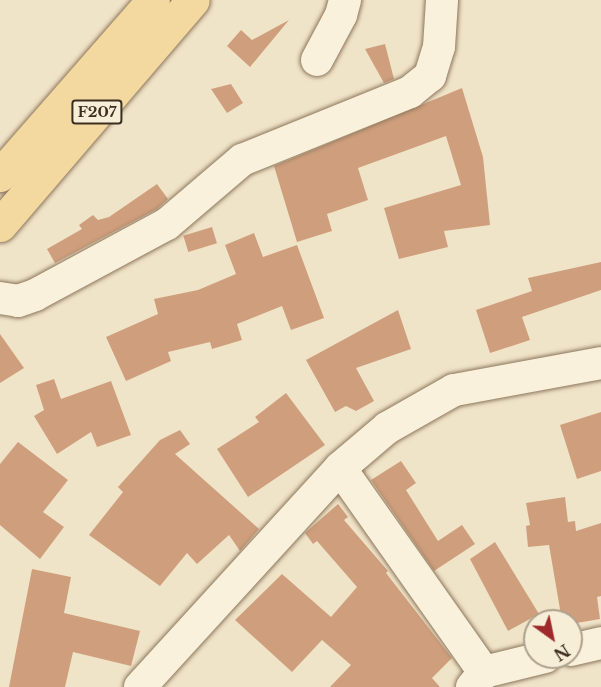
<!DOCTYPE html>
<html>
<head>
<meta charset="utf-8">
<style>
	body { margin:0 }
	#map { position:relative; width:601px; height:687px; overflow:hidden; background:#f0e4c8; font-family:"Libre Baskerville",serif }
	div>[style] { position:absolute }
	.building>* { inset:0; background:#cf9f7d; transform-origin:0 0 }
	.roads { filter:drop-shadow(0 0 2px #8d765c) drop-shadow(0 0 2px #8d765c) }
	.minor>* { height:32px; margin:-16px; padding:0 16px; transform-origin:16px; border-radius:16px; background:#faf1dc }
	.major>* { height:33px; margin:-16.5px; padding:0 16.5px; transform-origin:16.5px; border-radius:16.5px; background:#f3d9a0 }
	span { translate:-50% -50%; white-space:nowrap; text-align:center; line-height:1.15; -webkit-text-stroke:4.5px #f7eed8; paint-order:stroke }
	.shield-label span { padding:2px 4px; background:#f7eed8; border:2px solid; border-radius:4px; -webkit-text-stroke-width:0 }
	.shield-label { font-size:15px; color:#3d2e20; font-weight:700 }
	.north { position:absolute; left:523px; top:609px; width:60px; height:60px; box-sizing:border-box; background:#f7eed8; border:2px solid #ada18e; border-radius:50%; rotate:147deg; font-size:16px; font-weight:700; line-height:24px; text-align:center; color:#3d2e20 }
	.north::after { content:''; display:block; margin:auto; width:21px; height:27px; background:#9e2a2b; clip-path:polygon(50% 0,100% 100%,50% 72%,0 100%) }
</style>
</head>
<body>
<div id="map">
	<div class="building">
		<i style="clip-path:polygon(289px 20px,250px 67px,227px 46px,241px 30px,252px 40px)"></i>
		<i style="clip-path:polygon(385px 44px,394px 79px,384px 83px,365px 49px)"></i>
		<i style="clip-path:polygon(231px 84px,243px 103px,227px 113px,211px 89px)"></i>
		<i style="clip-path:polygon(462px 88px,483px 157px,490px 225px,444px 231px,448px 247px,399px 259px,384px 208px,461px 185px,446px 136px,358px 168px,368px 200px,327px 214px,332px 231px,297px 242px,274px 166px)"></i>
		<i style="clip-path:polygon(157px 184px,168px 199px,157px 209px,55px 263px,47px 249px,82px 229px,79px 225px,93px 215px,98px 220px,109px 217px)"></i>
		<i style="left:212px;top:227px;width:17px;height:30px;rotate:73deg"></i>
		<i style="clip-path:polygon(254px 233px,263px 257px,297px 245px,324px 318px,291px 330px,282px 306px,237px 324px,242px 340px,212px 349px,210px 342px,168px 352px,171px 361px,126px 381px,106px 337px,158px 314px,154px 299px,198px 290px,236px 274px,225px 245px)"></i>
		<i style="clip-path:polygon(601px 262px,601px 290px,522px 317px,530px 340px,490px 353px,476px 310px,532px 291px,528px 278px)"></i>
		<i style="clip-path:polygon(398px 310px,411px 349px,356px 368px,374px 401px,356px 411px,346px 406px,335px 412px,306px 360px)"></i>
		<i style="clip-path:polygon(0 334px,24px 368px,0 383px)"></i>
		<i style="clip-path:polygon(54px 379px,61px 399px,111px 381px,131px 435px,97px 447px,91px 432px,57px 454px,34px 416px,44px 410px,36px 385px)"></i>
		<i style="clip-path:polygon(286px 393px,325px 445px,248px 497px,217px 449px,259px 422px,255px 417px)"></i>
		<i style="clip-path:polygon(601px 412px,601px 471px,577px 479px,560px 425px)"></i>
		<i style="clip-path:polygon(180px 430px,190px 444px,175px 454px,259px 529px,240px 551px,229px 535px,197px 564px,187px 553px,160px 586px,89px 535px,123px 492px,118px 487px,160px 440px)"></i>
		<i style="clip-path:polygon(18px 442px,68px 480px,43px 512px,64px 527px,40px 559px,0 525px,0 464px)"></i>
		<i style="clip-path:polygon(401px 461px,416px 483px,406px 490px,438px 541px,462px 525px,475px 544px,434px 571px,371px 480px)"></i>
		<i style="clip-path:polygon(565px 497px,568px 522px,575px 521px,576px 531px,601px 523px,601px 596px,597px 597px,600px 619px,571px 624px,571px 621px,562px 621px,549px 545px,528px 547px,526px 526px,530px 525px,526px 503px)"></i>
		<i style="clip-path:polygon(338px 504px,348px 517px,344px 520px,388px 571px,386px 573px,452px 658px,432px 678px,440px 687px,330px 687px,351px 665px,322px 640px,292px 672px,235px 620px,282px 574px,331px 617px,357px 587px,317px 541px,313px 544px,305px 533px)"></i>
		<i style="clip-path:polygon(495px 542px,539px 614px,508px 631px,470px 559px)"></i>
		<i style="clip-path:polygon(32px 569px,71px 577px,64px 613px,140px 631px,131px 666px,73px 652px,65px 687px,9px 687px)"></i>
	</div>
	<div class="roads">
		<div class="minor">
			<i style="left:317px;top:60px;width:51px;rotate:-61.9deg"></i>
			<i style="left:341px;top:15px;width:16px;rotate:-75deg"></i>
			<i style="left:0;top:298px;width:18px;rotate:9deg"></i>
			<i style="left:18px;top:301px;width:18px;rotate:-19deg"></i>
			<i style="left:35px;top:295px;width:150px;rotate:-28.3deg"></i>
			<i style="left:167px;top:224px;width:99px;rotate:-40.5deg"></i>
			<i style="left:242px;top:160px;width:181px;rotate:-22deg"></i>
			<i style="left:410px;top:92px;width:26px;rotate:-39deg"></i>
			<i style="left:430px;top:76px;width:30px;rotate:-73deg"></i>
			<i style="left:439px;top:47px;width:47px;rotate:-86.3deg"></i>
			<i style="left:340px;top:468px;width:250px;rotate:54.8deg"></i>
			<i style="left:571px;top:650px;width:31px;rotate:-13deg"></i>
			<i style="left:140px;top:687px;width:297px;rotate:-47.6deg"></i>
			<i style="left:340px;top:468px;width:62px;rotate:-40.4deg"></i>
			<i style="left:387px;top:428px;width:77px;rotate:-29.6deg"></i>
			<i style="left:454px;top:390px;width:149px;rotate:-10.4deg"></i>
			<i style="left:472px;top:687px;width:19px;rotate:-51deg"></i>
			<i style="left:484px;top:672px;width:63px;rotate:-13.8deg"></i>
		</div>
		<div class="major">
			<i style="left:0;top:175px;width:232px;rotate:-48.8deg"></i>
			<i style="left:0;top:225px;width:296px;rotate:-49.4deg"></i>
		</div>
	</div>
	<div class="shield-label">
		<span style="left:97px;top:112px">F207</span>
	</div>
	<div class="north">N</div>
</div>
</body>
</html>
